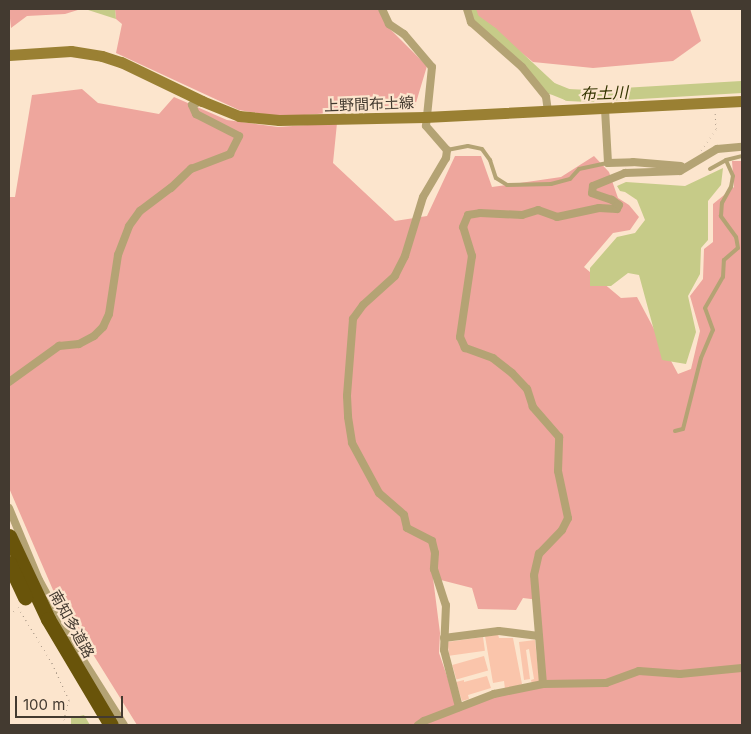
<!DOCTYPE html>
<html>
<head>
<meta charset="utf-8">
<style>
	body { margin:0 }
	#map { position:relative; width:751px; height:734px; overflow:hidden; background:#fce5cd; font-family:Inter,"Noto Sans JP",sans-serif }
	div>[style] { position:absolute }
	.forest>* { inset:0; background:#eea69d }
	.water>* { inset:0; background:#c6cb88 }
	.river>* { height:12px; margin:-6px; padding:0 6px; transform-origin:6px; border-radius:6px; background:#c6cb88 }
	.building>* { inset:0; background:#fac5ab; transform-origin:0 0 }
	.path>* { height:1px; margin-top:-0.5px; transform-origin:0; background:repeating-linear-gradient(90deg,#a79685 0 1px,transparent 0 5px) }
	.service>* { height:4px; margin:-2px; padding:0 2px; transform-origin:2px; border-radius:2px; background:#b4a374 }
	.minor>* { height:8px; margin:-4px; padding:0 4px; transform-origin:4px; border-radius:4px; background:#b4a374 }
	.secondary>* { height:11px; margin:-5.5px; padding:0 5.5px; transform-origin:5.5px; border-radius:5.5px; background:#9a8033 }
	.motorway>* { height:15px; margin:-7.5px; padding:0 7.5px; transform-origin:7.5px; border-radius:7.5px; background:#69540a }
	span { translate:-50% -50%; white-space:nowrap; text-align:center; line-height:1.15; -webkit-text-stroke:4.5px #fce5cd; paint-order:stroke }
	.street-label { font-size:15px; color:#433a30 }
	.water-label { font-size:16px; color:#343500; font-style:italic }
	.frame { position:absolute; inset:0; border:10px solid #433a30; pointer-events:none }
	.scale { position:absolute; left:15px; top:696px; width:108px; height:22px; box-sizing:border-box; border:2px solid #433a30; border-top:0; padding-left:6px; font-size:15px; line-height:18px; white-space:nowrap; color:#433a30; -webkit-text-stroke:4px #fce5cd; paint-order:stroke }
</style>
</head>
<body>
<div id="map">
	<div class="forest">
		<i style="clip-path:polygon(9px 9px,81px 9px,65px 14px,27px 16px,11px 28px)"></i>
		<i style="clip-path:polygon(115px 9px,378px 9px,388px 27px,427px 66px,415px 106px,280px 117px,239px 110px,116px 53px,122px 24px,116px 19px)"></i>
		<i style="clip-path:polygon(475px 9px,690px 9px,701px 41px,673px 61px,593px 68px,533px 62px,478px 18px)"></i>
		<i style="clip-path:polygon(evenodd,82px 89px,98px 103px,159px 114px,174px 97px,227px 120px,278px 127px,337px 123px,333px 163px,395px 221px,427px 216px,455px 156px,481px 156px,492px 187px,561px 177px,594px 156px,609px 172px,618px 198px,629px 205px,639px 217px,630px 230px,613px 233px,584px 267px,621px 298px,637px 297px,678px 374px,691px 369px,700px 331px,690px 296px,703px 279px,704px 249px,713px 242px,713px 204px,734px 187px,732px 161px,742px 161px,742px 725px,137px 725px,53px 590px,9px 488px,9px 197px,15px 197px,32px 95px,82px 89px,433px 578px,472px 588px,478px 609px,516px 610px,523px 598px,539px 600px,546px 687px,496px 696px,459px 711px,439px 653px,440px 633px,433px 578px)"></i>
	</div>
	<div class="water">
		<i style="clip-path:polygon(85px 9px,115px 9px,116px 19px)"></i>
		<i style="clip-path:polygon(723px 168px,721px 185px,708px 201px,708px 240px,701px 248px,700px 274px,688px 296px,696px 332px,686px 364px,662px 360px,639px 275px,628px 273px,611px 286px,590px 286px,590px 268px,617px 237px,635px 233px,645px 220px,637px 200px,625px 192px,620px 191px,617px 186px,626px 182px,685px 186px)"></i>
		<i style="clip-path:polygon(84px 715px,90px 725px,71px 725px,71px 718px)"></i>
	</div>
	<div class="river">
		<i style="left:470px;top:9px;width:10px;rotate:73deg"></i>
		<i style="left:473px;top:19px;width:24px;rotate:36deg"></i>
		<i style="left:492px;top:33px;width:81px;rotate:43deg"></i>
		<i style="left:551px;top:88px;width:18px;rotate:22deg"></i>
		<i style="left:568px;top:95px;width:21px;rotate:3deg"></i>
		<i style="left:589px;top:96px;width:153px;rotate:-3.4deg"></i>
	</div>
	<div class="building">
		<i style="clip-path:polygon(498px 634px,499px 638px,513px 638px,522px 684px,515px 687px,505px 689px,504px 681px,493px 683px,485px 636px)"></i>
		<i style="left:483px;top:637px;width:14px;height:36px;rotate:82deg"></i>
		<i style="clip-path:polygon(535px 640px,539px 677px,539px 682px,532px 684px,531px 680px,534px 679px,529px 649px,526px 650px,530px 679px,524px 680px,519px 642px)"></i>
		<i style="left:484px;top:656px;width:15px;height:33px;rotate:74deg"></i>
		<i style="clip-path:polygon(487px 676px,491px 688px,468px 695px,469px 699px,462px 701px,456px 682px,464px 680px,464px 682px)"></i>
	</div>
	<div class="path">
		<i style="left:701px;top:150px;width:26px;rotate:-54deg"></i>
		<i style="left:716px;top:129px;width:18px;rotate:-93deg"></i>
		<i style="left:18px;top:607px;width:66px;rotate:58.7deg"></i>
		<i style="left:52px;top:663px;width:41px;rotate:65.3deg"></i>
		<i style="left:69px;top:700px;width:20px;rotate:105deg"></i>
		<i style="left:64px;top:719px;width:6px;rotate:72deg"></i>
		<i style="left:9px;top:614px;width:10px;rotate:-29deg"></i>
	</div>
	<div class="service">
		<i style="left:447px;top:150px;width:21px;rotate:-11deg"></i>
		<i style="left:468px;top:146px;width:14px;rotate:12deg"></i>
		<i style="left:482px;top:149px;width:14px;rotate:54deg"></i>
		<i style="left:490px;top:160px;width:19px;rotate:72deg"></i>
		<i style="left:496px;top:178px;width:13px;rotate:32deg"></i>
		<i style="left:507px;top:185px;width:44px;rotate:-1.3deg"></i>
		<i style="left:551px;top:184px;width:20px;rotate:-15deg"></i>
		<i style="left:570px;top:179px;width:13px;rotate:-48deg"></i>
		<i style="left:579px;top:169px;width:30px;rotate:-12deg"></i>
		<i style="left:710px;top:169px;width:18px;rotate:-29deg"></i>
		<i style="left:726px;top:160px;width:16px;rotate:-14deg"></i>
		<i style="left:675px;top:431px;width:8px;rotate:-14deg"></i>
		<i style="left:683px;top:429px;width:73px;rotate:-75.8deg"></i>
		<i style="left:701px;top:358px;width:30px;rotate:-67deg"></i>
		<i style="left:713px;top:330px;width:23px;rotate:-110deg"></i>
		<i style="left:705px;top:308px;width:36px;rotate:-60deg"></i>
		<i style="left:723px;top:277px;width:17px;rotate:-87deg"></i>
		<i style="left:724px;top:260px;width:18px;rotate:-41deg"></i>
		<i style="left:738px;top:248px;width:11px;rotate:-100deg"></i>
		<i style="left:736px;top:237px;width:26px;rotate:-126deg"></i>
		<i style="left:721px;top:216px;width:13px;rotate:-86deg"></i>
		<i style="left:722px;top:203px;width:18px;rotate:-61deg"></i>
		<i style="left:731px;top:187px;width:11px;rotate:-80deg"></i>
		<i style="left:733px;top:176px;width:17px;rotate:-114deg"></i>
	</div>
	<div class="minor">
		<i style="left:382px;top:9px;width:17px;rotate:65deg"></i>
		<i style="left:389px;top:24px;width:18px;rotate:34deg"></i>
		<i style="left:404px;top:34px;width:43px;rotate:49.7deg"></i>
		<i style="left:432px;top:67px;width:59px;rotate:95.8deg"></i>
		<i style="left:426px;top:126px;width:32px;rotate:49deg"></i>
		<i style="left:447px;top:150px;width:8px;rotate:97deg"></i>
		<i style="left:446px;top:158px;width:45px;rotate:120.5deg"></i>
		<i style="left:423px;top:197px;width:62px;rotate:107deg"></i>
		<i style="left:405px;top:256px;width:22px;rotate:117deg"></i>
		<i style="left:395px;top:276px;width:43px;rotate:137.8deg"></i>
		<i style="left:363px;top:305px;width:17px;rotate:126deg"></i>
		<i style="left:353px;top:319px;width:77px;rotate:94.5deg"></i>
		<i style="left:347px;top:396px;width:21px;rotate:87deg"></i>
		<i style="left:348px;top:417px;width:26px;rotate:81deg"></i>
		<i style="left:352px;top:443px;width:57px;rotate:61.6deg"></i>
		<i style="left:379px;top:493px;width:33px;rotate:41deg"></i>
		<i style="left:404px;top:515px;width:13px;rotate:77deg"></i>
		<i style="left:407px;top:528px;width:28px;rotate:27deg"></i>
		<i style="left:432px;top:541px;width:12px;rotate:76deg"></i>
		<i style="left:435px;top:553px;width:16px;rotate:94deg"></i>
		<i style="left:434px;top:569px;width:38px;rotate:72deg"></i>
		<i style="left:446px;top:605px;width:45px;rotate:92.5deg"></i>
		<i style="left:444px;top:650px;width:59px;rotate:75.3deg"></i>
		<i style="left:467px;top:9px;width:14px;rotate:73deg"></i>
		<i style="left:471px;top:22px;width:68px;rotate:41.4deg"></i>
		<i style="left:522px;top:67px;width:38px;rotate:51deg"></i>
		<i style="left:546px;top:97px;width:14px;rotate:82deg"></i>
		<i style="left:605px;top:109px;width:54px;rotate:86.8deg"></i>
		<i style="left:608px;top:163px;width:25px;rotate:-2deg"></i>
		<i style="left:633px;top:162px;width:48px;rotate:4.8deg"></i>
		<i style="left:9px;top:382px;width:62px;rotate:-35.8deg"></i>
		<i style="left:59px;top:346px;width:20px;rotate:-6deg"></i>
		<i style="left:79px;top:344px;width:17px;rotate:-28deg"></i>
		<i style="left:94px;top:336px;width:13px;rotate:-45deg"></i>
		<i style="left:103px;top:327px;width:14px;rotate:-65deg"></i>
		<i style="left:109px;top:314px;width:60px;rotate:-81.3deg"></i>
		<i style="left:118px;top:255px;width:31px;rotate:-69deg"></i>
		<i style="left:129px;top:226px;width:19px;rotate:-54deg"></i>
		<i style="left:140px;top:211px;width:39px;rotate:-37deg"></i>
		<i style="left:171px;top:188px;width:28px;rotate:-44deg"></i>
		<i style="left:191px;top:169px;width:42px;rotate:-21deg"></i>
		<i style="left:230px;top:154px;width:20px;rotate:-63deg"></i>
		<i style="left:239px;top:136px;width:48px;rotate:-152.9deg"></i>
		<i style="left:196px;top:114px;width:10px;rotate:-114deg"></i>
		<i style="left:192px;top:105px;width:11px;rotate:-22deg"></i>
		<i style="left:9px;top:508px;width:78px;rotate:67.4deg"></i>
		<i style="left:39px;top:580px;width:88px;rotate:61.4deg"></i>
		<i style="left:81px;top:657px;width:80px;rotate:57.7deg"></i>
		<i style="left:444px;top:638px;width:55px;rotate:-7.3deg"></i>
		<i style="left:499px;top:631px;width:40px;rotate:7.1deg"></i>
		<i style="left:543px;top:684px;width:109px;rotate:-94.7deg"></i>
		<i style="left:534px;top:575px;width:22px;rotate:-77deg"></i>
		<i style="left:539px;top:554px;width:33px;rotate:-46deg"></i>
		<i style="left:562px;top:530px;width:13px;rotate:-63deg"></i>
		<i style="left:568px;top:518px;width:48px;rotate:-102deg"></i>
		<i style="left:558px;top:471px;width:34px;rotate:-88deg"></i>
		<i style="left:559px;top:437px;width:40px;rotate:-131deg"></i>
		<i style="left:533px;top:407px;width:19px;rotate:-108deg"></i>
		<i style="left:527px;top:389px;width:22px;rotate:-133deg"></i>
		<i style="left:512px;top:373px;width:24px;rotate:-142deg"></i>
		<i style="left:493px;top:358px;width:30px;rotate:-160deg"></i>
		<i style="left:465px;top:348px;width:12px;rotate:-114deg"></i>
		<i style="left:460px;top:337px;width:82px;rotate:-81.6deg"></i>
		<i style="left:472px;top:256px;width:30px;rotate:-107deg"></i>
		<i style="left:463px;top:227px;width:13px;rotate:-67deg"></i>
		<i style="left:468px;top:215px;width:12px;rotate:-9deg"></i>
		<i style="left:480px;top:213px;width:42px;rotate:2.7deg"></i>
		<i style="left:522px;top:215px;width:17px;rotate:-17deg"></i>
		<i style="left:538px;top:210px;width:20px;rotate:20deg"></i>
		<i style="left:557px;top:217px;width:43px;rotate:-12.1deg"></i>
		<i style="left:599px;top:208px;width:18px;rotate:3deg"></i>
		<i style="left:617px;top:209px;width:4px;rotate:-63deg"></i>
		<i style="left:619px;top:205px;width:9px;rotate:-144deg"></i>
		<i style="left:612px;top:200px;width:21px;rotate:-161deg"></i>
		<i style="left:592px;top:193px;width:7px;rotate:-82deg"></i>
		<i style="left:593px;top:186px;width:35px;rotate:-22deg"></i>
		<i style="left:625px;top:173px;width:55px;rotate:-2.1deg"></i>
		<i style="left:680px;top:171px;width:43px;rotate:-30.7deg"></i>
		<i style="left:717px;top:149px;width:25px;rotate:-5deg"></i>
		<i style="left:418px;top:725px;width:7px;rotate:-34deg"></i>
		<i style="left:424px;top:721px;width:75px;rotate:-21.1deg"></i>
		<i style="left:494px;top:694px;width:50px;rotate:-11.5deg"></i>
		<i style="left:543px;top:684px;width:63px;rotate:-0.9deg"></i>
		<i style="left:606px;top:683px;width:35px;rotate:-20deg"></i>
		<i style="left:639px;top:671px;width:41px;rotate:4.2deg"></i>
		<i style="left:680px;top:674px;width:62px;rotate:-5.5deg"></i>
	</div>
	<div class="secondary">
		<i style="left:9px;top:55px;width:62px;rotate:-3.7deg"></i>
		<i style="left:71px;top:51px;width:31px;rotate:9deg"></i>
		<i style="left:102px;top:56px;width:20px;rotate:18deg"></i>
		<i style="left:121px;top:62px;width:90px;rotate:25.7deg"></i>
		<i style="left:202px;top:101px;width:40px;rotate:22deg"></i>
		<i style="left:239px;top:116px;width:40px;rotate:5.7deg"></i>
		<i style="left:279px;top:120px;width:146px;rotate:-1.2deg"></i>
		<i style="left:425px;top:117px;width:317px;rotate:-2.9deg"></i>
	</div>
	<div class="motorway">
		<i style="left:9px;top:536px;width:92px;rotate:64.8deg"></i>
		<i style="left:48px;top:619px;width:123px;rotate:59.3deg"></i>
		<i style="left:9px;top:563px;width:38px;rotate:65deg"></i>
	</div>
	<div class="street-label">
		<span style="left:369px;top:104px;rotate:-2deg">上野間布土線</span>
		<span style="left:72px;top:624px;rotate:61deg">南知多道路</span>
	</div>
	<div class="water-label">
		<span style="left:604px;top:93px;rotate:-2deg">布土川</span>
	</div>
	<div class="frame"></div>
	<div class="scale">100 m</div>
</div>
</body>
</html>
